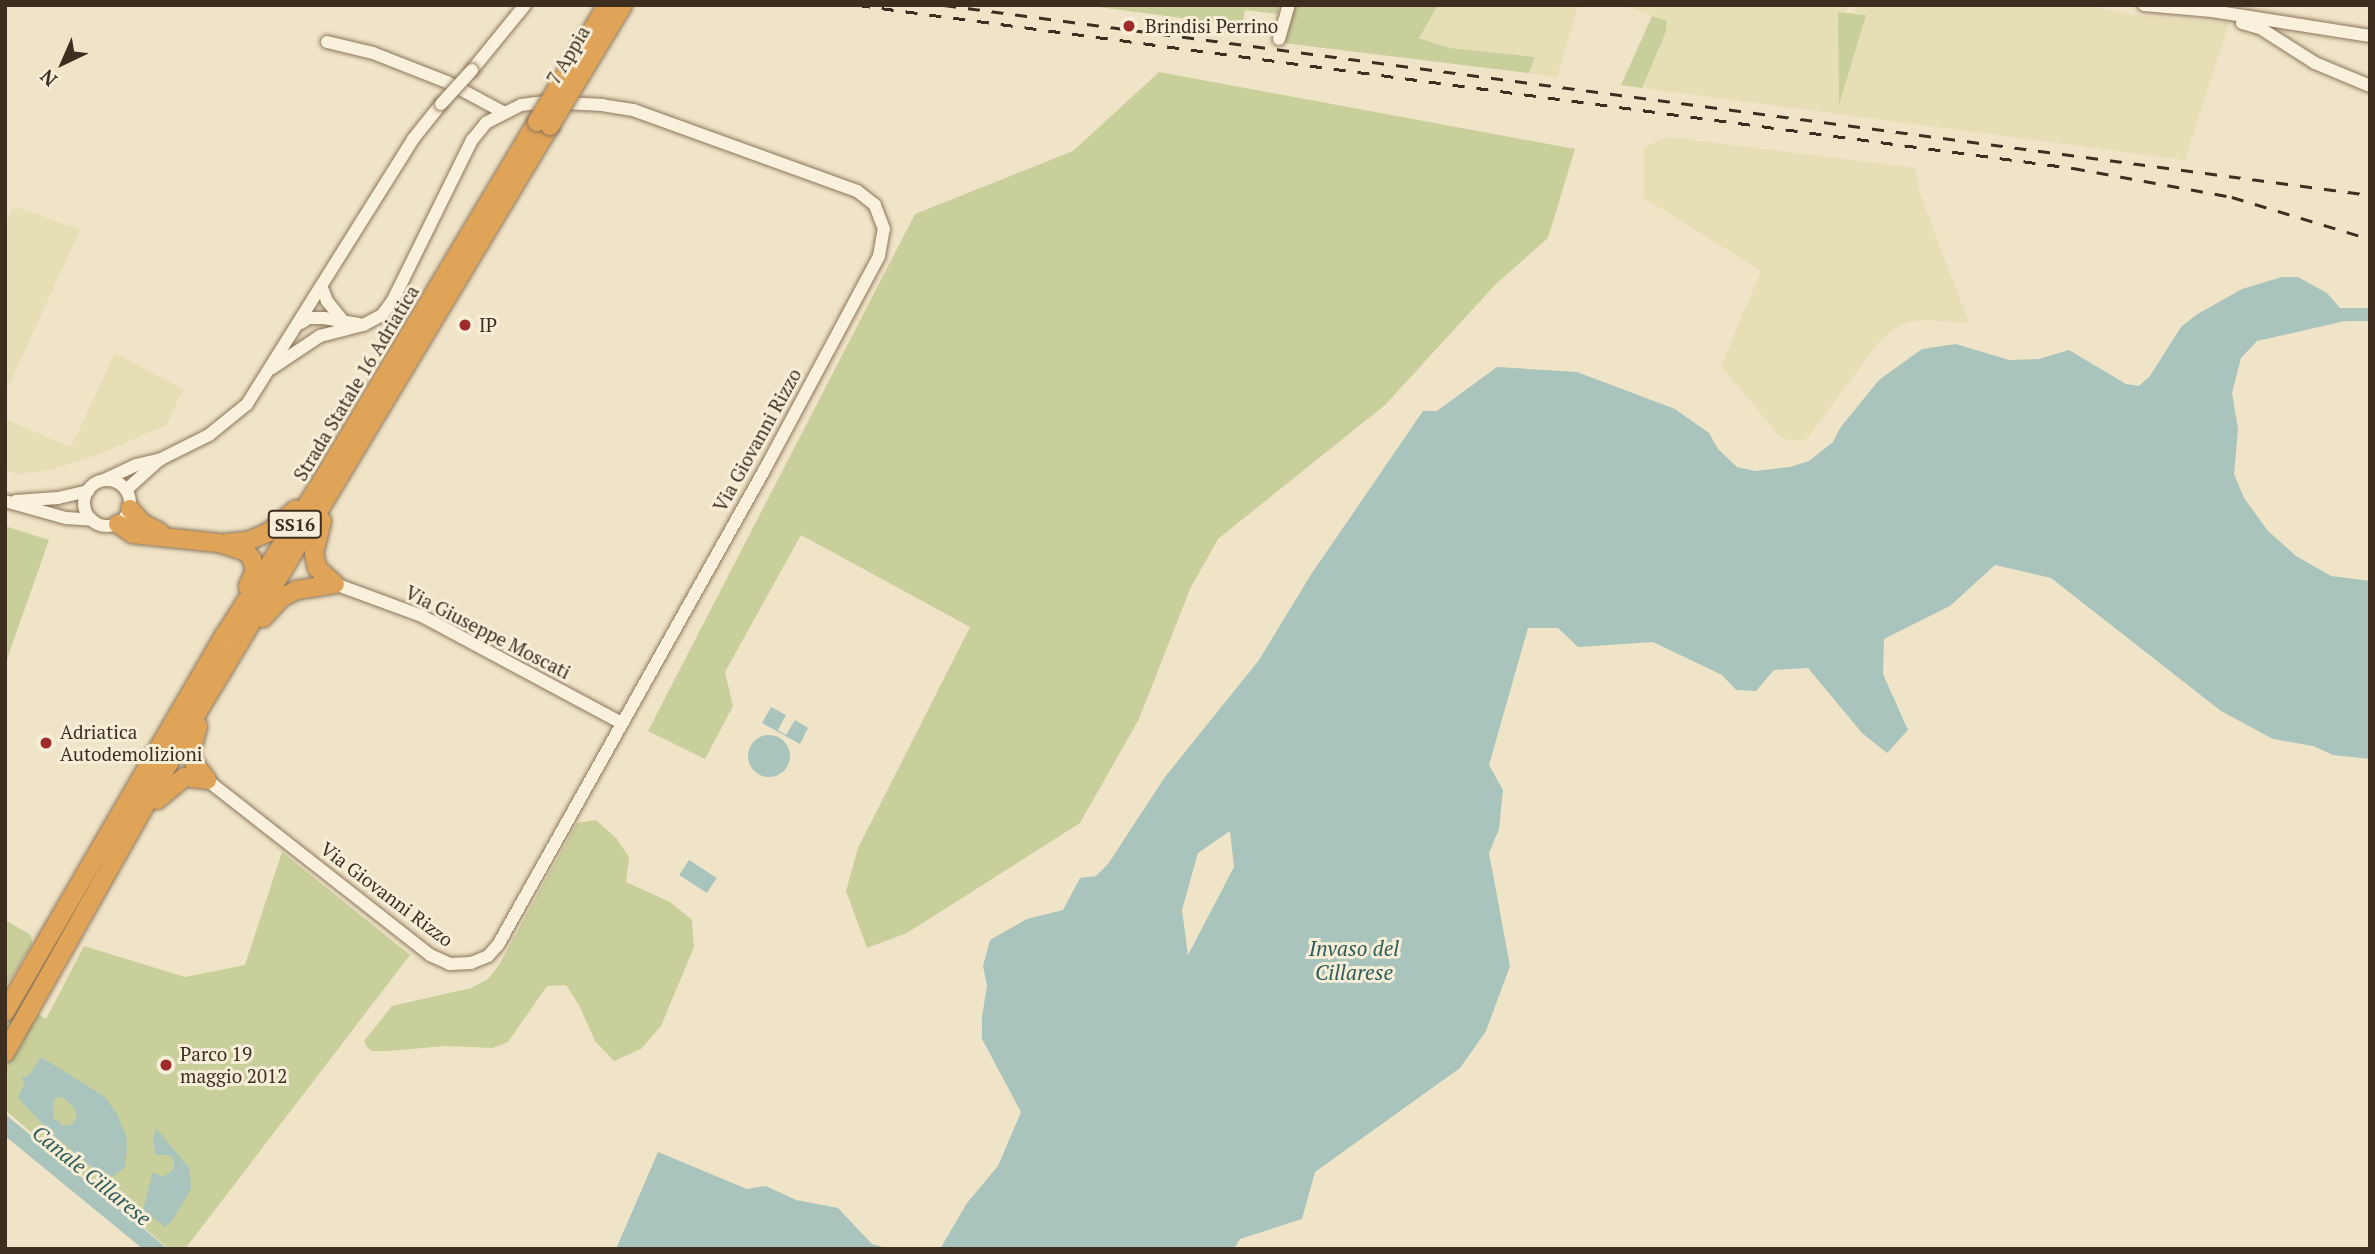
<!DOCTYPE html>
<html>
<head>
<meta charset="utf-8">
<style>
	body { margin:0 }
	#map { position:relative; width:2375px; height:1254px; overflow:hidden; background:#f0e4c8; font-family:"PT Serif",serif }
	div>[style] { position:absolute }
	.farmland>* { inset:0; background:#e6deb5 }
	.green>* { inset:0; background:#c9cf9b }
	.water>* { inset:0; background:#a9c4bc; transform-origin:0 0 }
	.round { border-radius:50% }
	.roads { filter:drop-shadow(0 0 2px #8d765c) drop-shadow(0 0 2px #8d765c) }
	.minor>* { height:12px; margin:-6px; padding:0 6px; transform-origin:6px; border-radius:6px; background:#faf1dc }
	.minor>.ring { margin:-6px; padding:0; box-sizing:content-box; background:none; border:12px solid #faf1dc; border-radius:50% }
	.highway>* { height:18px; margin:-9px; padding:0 9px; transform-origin:9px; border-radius:9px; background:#e0a458 }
	.rail>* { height:2.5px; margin-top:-1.25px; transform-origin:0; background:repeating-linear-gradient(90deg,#3d2e20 0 12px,transparent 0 24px) }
	.bridges { filter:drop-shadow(0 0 2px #8d765c) drop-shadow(0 0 2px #8d765c) }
	.minor-bridge>* { height:12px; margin:-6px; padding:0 6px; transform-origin:6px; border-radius:6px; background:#faf1dc }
	.highway-bridge>* { height:18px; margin:-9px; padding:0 9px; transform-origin:9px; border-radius:9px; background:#e0a458 }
	.dots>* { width:19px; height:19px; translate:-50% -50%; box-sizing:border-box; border:4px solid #f7eed8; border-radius:50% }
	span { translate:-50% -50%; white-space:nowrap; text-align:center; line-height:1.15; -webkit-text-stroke:6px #f7eed8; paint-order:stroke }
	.shield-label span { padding:2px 5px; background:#f7eed8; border:2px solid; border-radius:5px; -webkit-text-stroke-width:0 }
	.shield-label { font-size:18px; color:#3d2e20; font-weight:700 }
	.poi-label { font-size:19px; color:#3d2e20 }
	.left { translate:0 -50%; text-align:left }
	.street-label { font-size:19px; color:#3d2e20 }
	.water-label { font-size:21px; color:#2f5d5a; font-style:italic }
	.frame { position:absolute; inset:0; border:7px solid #3d2e20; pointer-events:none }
	.north { position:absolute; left:28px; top:28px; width:70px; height:70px; -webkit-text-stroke:5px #f7eed8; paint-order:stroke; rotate:224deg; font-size:19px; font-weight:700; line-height:28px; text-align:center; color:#3d2e20 }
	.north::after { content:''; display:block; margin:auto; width:24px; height:32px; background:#3d2e20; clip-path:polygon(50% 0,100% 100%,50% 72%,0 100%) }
</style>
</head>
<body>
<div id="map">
	<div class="farmland">
		<i style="clip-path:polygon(1438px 5px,1578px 5px,1557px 78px,1529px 73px,1534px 57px,1450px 48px,1419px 37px)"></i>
		<i style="clip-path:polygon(1624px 5px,1847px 5px,1846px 12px,1838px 13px,1840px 102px,1865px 15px,1855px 12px,1856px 5px,2086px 5px,2134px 15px,2229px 23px,2185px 160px,1642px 88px,1666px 32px,1667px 22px)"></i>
		<i style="clip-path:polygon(1669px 137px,1915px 168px,1919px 191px,1969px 323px,1923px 320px,1905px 323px,1894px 329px,1879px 342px,1807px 439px,1793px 441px,1781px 438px,1721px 366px,1761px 271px,1644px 198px,1644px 147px)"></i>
		<i style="clip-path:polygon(14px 206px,80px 230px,5px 394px,5px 225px)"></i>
		<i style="clip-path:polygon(115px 353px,183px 389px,167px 425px,94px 456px,50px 470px,18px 474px,5px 471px,7px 420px,71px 447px)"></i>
	</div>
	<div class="green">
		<i style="clip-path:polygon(1083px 5px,1280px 5px,1278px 14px,1245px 10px,1242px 26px)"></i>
		<i style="clip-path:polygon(1295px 5px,1438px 5px,1419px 38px,1450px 48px,1535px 57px,1529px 73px,1283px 43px)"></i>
		<i style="clip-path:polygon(1838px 12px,1866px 15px,1839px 105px)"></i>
		<i style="clip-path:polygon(1652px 16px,1667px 21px,1666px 32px,1642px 88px,1621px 85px)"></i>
		<i style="clip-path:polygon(1159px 72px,1575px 149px,1548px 238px,1495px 285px,1385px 405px,1218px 539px,1190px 589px,1139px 719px,1080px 823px,907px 933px,867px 948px,846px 891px,858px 848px,970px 627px,801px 535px,725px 672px,733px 706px,705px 759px,648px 731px,915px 214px,1073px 151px)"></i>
		<i style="clip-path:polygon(5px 526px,49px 540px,5px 665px)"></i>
		<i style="clip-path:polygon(596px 820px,617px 839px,629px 857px,626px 882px,670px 902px,692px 920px,694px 947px,661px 1026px,641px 1049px,614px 1061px,595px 1041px,579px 1005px,566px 985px,547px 986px,508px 1042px,493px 1048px,446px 1046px,388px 1051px,372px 1051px,367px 1047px,364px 1041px,392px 1006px,471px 988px,488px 979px,499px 965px,577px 823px)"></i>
		<i style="clip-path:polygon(282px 852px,410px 955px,185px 1249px,169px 1249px,5px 1110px,5px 993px,46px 1019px,84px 946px,185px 977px,245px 965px)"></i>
		<i style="clip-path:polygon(5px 920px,31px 935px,32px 944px,5px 988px)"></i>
	</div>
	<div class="water">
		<i style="clip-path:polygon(evenodd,2282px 277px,2298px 277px,2327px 293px,2340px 308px,2370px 308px,2370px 321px,2345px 321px,2257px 341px,2241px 358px,2232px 393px,2238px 429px,2234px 474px,2244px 498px,2268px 531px,2296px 556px,2331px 576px,2370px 581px,2370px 759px,2333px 755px,2313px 746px,2273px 739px,2221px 711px,2051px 578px,1995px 565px,1950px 606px,1884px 639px,1883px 674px,1908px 730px,1887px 753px,1862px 733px,1808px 668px,1774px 670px,1756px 691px,1736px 690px,1722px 675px,1653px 642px,1578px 647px,1558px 628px,1528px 628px,1489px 765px,1503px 790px,1499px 829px,1489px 853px,1510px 966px,1486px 1031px,1460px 1068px,1315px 1172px,1302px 1219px,1240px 1239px,1234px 1249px,940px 1249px,967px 1203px,998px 1166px,1021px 1112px,982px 1039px,982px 1017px,987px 986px,983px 966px,990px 940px,1027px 919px,1063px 910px,1080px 878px,1096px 876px,1108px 864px,1165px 777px,1259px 660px,1310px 576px,1423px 411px,1437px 411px,1497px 367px,1577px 372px,1675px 409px,1709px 433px,1718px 449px,1737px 467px,1755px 471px,1790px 467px,1809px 461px,1833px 442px,1840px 428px,1879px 380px,1922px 349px,1956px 344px,2009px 360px,2039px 359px,2069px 350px,2126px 384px,2139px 386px,2150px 376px,2181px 327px,2196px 315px,2242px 289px,2282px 277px,1230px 831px,1234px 867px,1188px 955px,1182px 910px,1198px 853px,1230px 831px)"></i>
		<i style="clip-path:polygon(771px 707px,786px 715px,778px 730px,786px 735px,795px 720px,808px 728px,800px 744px,762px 723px)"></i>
		<i class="round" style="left:748px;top:735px;width:42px;height:42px"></i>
		<i style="left:689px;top:860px;width:33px;height:18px;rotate:33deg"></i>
		<i style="clip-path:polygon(evenodd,41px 1057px,104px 1096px,117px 1114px,126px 1135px,127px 1149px,125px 1167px,114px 1176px,101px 1174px,84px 1161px,51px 1133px,18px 1098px,25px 1082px,21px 1078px,28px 1076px,41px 1057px,63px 1097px,74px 1108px,77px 1116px,73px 1124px,63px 1126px,54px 1118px,53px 1103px,55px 1098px,63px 1097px)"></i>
		<i style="clip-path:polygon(5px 1114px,168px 1249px,143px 1249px,5px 1136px)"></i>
		<i style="clip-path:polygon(156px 1128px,190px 1169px,191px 1189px,172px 1221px,165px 1227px,143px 1210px,153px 1172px,163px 1177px,174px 1169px,174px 1160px,168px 1155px,156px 1155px,153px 1141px)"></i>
		<i style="clip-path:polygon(658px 1152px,747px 1189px,766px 1186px,796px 1200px,838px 1208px,872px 1244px,890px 1249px,616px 1249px)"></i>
	</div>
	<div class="roads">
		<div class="minor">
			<i style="left:2144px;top:5px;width:68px;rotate:5deg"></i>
			<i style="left:2212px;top:11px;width:160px;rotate:9deg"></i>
			<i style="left:2242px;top:23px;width:19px;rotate:16deg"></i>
			<i style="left:2260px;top:28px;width:65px;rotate:32.5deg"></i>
			<i style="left:2315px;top:63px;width:60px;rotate:22.7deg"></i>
			<i style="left:1279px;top:39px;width:35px;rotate:-74deg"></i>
			<i style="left:327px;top:42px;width:47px;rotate:13.4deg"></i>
			<i style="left:373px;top:53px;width:79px;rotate:21.4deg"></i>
			<i style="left:447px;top:82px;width:64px;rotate:28.2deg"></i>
			<i style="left:472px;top:70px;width:84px;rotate:-50.8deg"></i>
			<i style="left:322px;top:288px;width:14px;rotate:69deg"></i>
			<i style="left:327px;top:301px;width:26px;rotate:51deg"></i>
			<i style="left:301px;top:323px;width:9px;rotate:-32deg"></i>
			<i style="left:309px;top:318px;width:15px"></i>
			<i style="left:324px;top:318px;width:36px;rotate:10deg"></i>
			<i class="ring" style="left:84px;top:480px;width:34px;height:34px"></i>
			<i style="left:104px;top:480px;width:35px;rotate:-25deg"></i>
			<i style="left:136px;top:465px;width:26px;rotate:-13deg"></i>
			<i style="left:161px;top:459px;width:54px;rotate:-26.6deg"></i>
			<i style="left:209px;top:435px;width:49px;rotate:-39.2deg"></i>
			<i style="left:247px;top:404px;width:313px;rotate:-57.9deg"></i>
			<i style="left:413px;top:139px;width:45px;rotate:-51.3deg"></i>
			<i style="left:126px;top:490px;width:42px;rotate:-42.1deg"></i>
			<i style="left:5px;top:501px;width:63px;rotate:15.6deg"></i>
			<i style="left:66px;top:518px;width:26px;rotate:4deg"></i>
			<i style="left:16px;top:501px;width:42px;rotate:-4.1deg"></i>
			<i style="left:58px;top:498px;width:31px;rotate:-13deg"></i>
			<i style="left:335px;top:584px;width:93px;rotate:20.2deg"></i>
			<i style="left:422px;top:616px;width:225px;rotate:28.2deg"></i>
			<i style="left:207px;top:780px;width:283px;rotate:38.1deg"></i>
			<i style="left:430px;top:955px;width:22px;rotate:24deg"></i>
			<i style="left:450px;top:964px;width:21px;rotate:-3deg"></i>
			<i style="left:471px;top:963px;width:18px;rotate:-22deg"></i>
			<i style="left:488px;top:956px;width:15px;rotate:-48deg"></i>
			<i style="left:498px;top:945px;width:548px;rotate:-60.72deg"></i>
			<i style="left:766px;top:467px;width:239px;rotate:-61.8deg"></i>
			<i style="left:879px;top:256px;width:27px;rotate:-80deg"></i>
			<i style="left:884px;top:229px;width:26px;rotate:-111deg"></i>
			<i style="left:875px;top:205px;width:23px;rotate:-142deg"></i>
			<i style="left:857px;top:191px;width:238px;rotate:-160.1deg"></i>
			<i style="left:633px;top:110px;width:30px;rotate:-171deg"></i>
			<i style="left:603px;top:105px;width:58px;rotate:-177deg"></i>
			<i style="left:545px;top:102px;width:24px;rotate:173deg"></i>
			<i style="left:521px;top:105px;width:39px;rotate:153deg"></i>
			<i style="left:486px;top:123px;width:22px;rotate:129deg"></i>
			<i style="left:472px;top:140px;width:178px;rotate:116.3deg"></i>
			<i style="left:393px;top:300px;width:19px;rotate:126deg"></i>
			<i style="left:382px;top:315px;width:21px;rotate:152deg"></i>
			<i style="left:363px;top:325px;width:44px;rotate:165.7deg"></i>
			<i style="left:320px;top:336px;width:58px;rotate:146.3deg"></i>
		</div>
		<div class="highway">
			<i style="left:130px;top:509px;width:18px;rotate:49deg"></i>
			<i style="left:142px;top:523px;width:20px;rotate:27deg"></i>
			<i style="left:322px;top:521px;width:33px;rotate:104deg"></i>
			<i style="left:314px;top:553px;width:15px;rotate:79deg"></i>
			<i style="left:317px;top:568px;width:24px;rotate:42deg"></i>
			<i style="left:118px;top:524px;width:18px;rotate:34deg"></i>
			<i style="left:133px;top:534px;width:86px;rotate:6deg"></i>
			<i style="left:219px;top:543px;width:28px;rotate:18deg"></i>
			<i style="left:246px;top:552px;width:9px;rotate:49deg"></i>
			<i style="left:252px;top:559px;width:12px;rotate:76deg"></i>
			<i style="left:255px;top:571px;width:17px;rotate:115deg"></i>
			<i style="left:226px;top:543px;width:22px;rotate:-5deg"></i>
			<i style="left:248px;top:541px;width:23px;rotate:-23deg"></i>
			<i style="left:269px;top:532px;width:35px;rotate:-40deg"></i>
			<i style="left:263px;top:618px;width:27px;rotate:-48deg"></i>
			<i style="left:281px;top:598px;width:18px;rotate:-27deg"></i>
			<i style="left:297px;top:590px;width:38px;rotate:-9deg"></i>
			<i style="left:198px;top:726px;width:27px;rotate:105deg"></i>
			<i style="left:191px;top:752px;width:13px;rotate:72deg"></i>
			<i style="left:195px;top:764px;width:20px;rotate:53deg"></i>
			<i style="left:157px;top:800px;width:35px;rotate:-40deg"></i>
			<i style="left:184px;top:777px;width:23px;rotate:7deg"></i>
			<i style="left:5px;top:1012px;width:439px;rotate:-59.8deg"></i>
			<i style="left:226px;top:633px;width:180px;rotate:-57.7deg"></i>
			<i style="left:322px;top:481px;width:418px;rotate:-59.1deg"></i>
			<i style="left:5px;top:1053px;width:408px;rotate:-60.5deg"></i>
			<i style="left:206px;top:698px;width:667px;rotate:-58.98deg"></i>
		</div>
	</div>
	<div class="rail">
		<i style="left:858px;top:5px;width:1226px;rotate:7.64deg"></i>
		<i style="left:2073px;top:168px;width:162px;rotate:10.3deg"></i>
		<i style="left:2232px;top:197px;width:144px;rotate:16.9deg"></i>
		<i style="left:944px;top:5px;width:1439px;rotate:7.59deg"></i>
	</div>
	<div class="bridges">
		<div class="minor-bridge">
			<i style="left:441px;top:104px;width:46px;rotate:-47.6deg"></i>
		</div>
		<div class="highway-bridge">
			<i style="left:537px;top:122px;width:136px;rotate:-59.1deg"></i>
			<i style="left:550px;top:126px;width:141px;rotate:-58.9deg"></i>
		</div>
	</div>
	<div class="dots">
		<i style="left:1129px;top:26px;background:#9e2a2b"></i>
		<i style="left:465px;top:325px;background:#9e2a2b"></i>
		<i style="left:46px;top:743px;background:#9e2a2b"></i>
		<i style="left:166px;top:1065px;background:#9e2a2b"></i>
	</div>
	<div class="shield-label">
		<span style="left:295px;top:524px">SS16</span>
	</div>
	<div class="poi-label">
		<span class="left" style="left:1145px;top:26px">Brindisi Perrino</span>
		<span class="left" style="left:479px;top:325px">IP</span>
		<span class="left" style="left:60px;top:743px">Adriatica<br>Autodemolizioni</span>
		<span class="left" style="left:180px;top:1065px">Parco 19<br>maggio 2012</span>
	</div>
	<div class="street-label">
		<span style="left:568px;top:55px;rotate:-59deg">7 Appia</span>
		<span style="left:356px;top:383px;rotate:-59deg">Strada Statale 16 Adriatica</span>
		<span style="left:757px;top:440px;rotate:-61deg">Via Giovanni Rizzo</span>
		<span style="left:488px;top:632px;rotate:27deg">Via Giuseppe Moscati</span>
		<span style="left:387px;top:894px;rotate:37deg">Via Giovanni Rizzo</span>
	</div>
	<div class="water-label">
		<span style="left:1354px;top:960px">Invaso del<br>Cillarese</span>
		<span style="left:92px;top:1175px;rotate:39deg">Canale Cillarese</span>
	</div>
	<div class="frame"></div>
	<div class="north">N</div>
</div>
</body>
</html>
